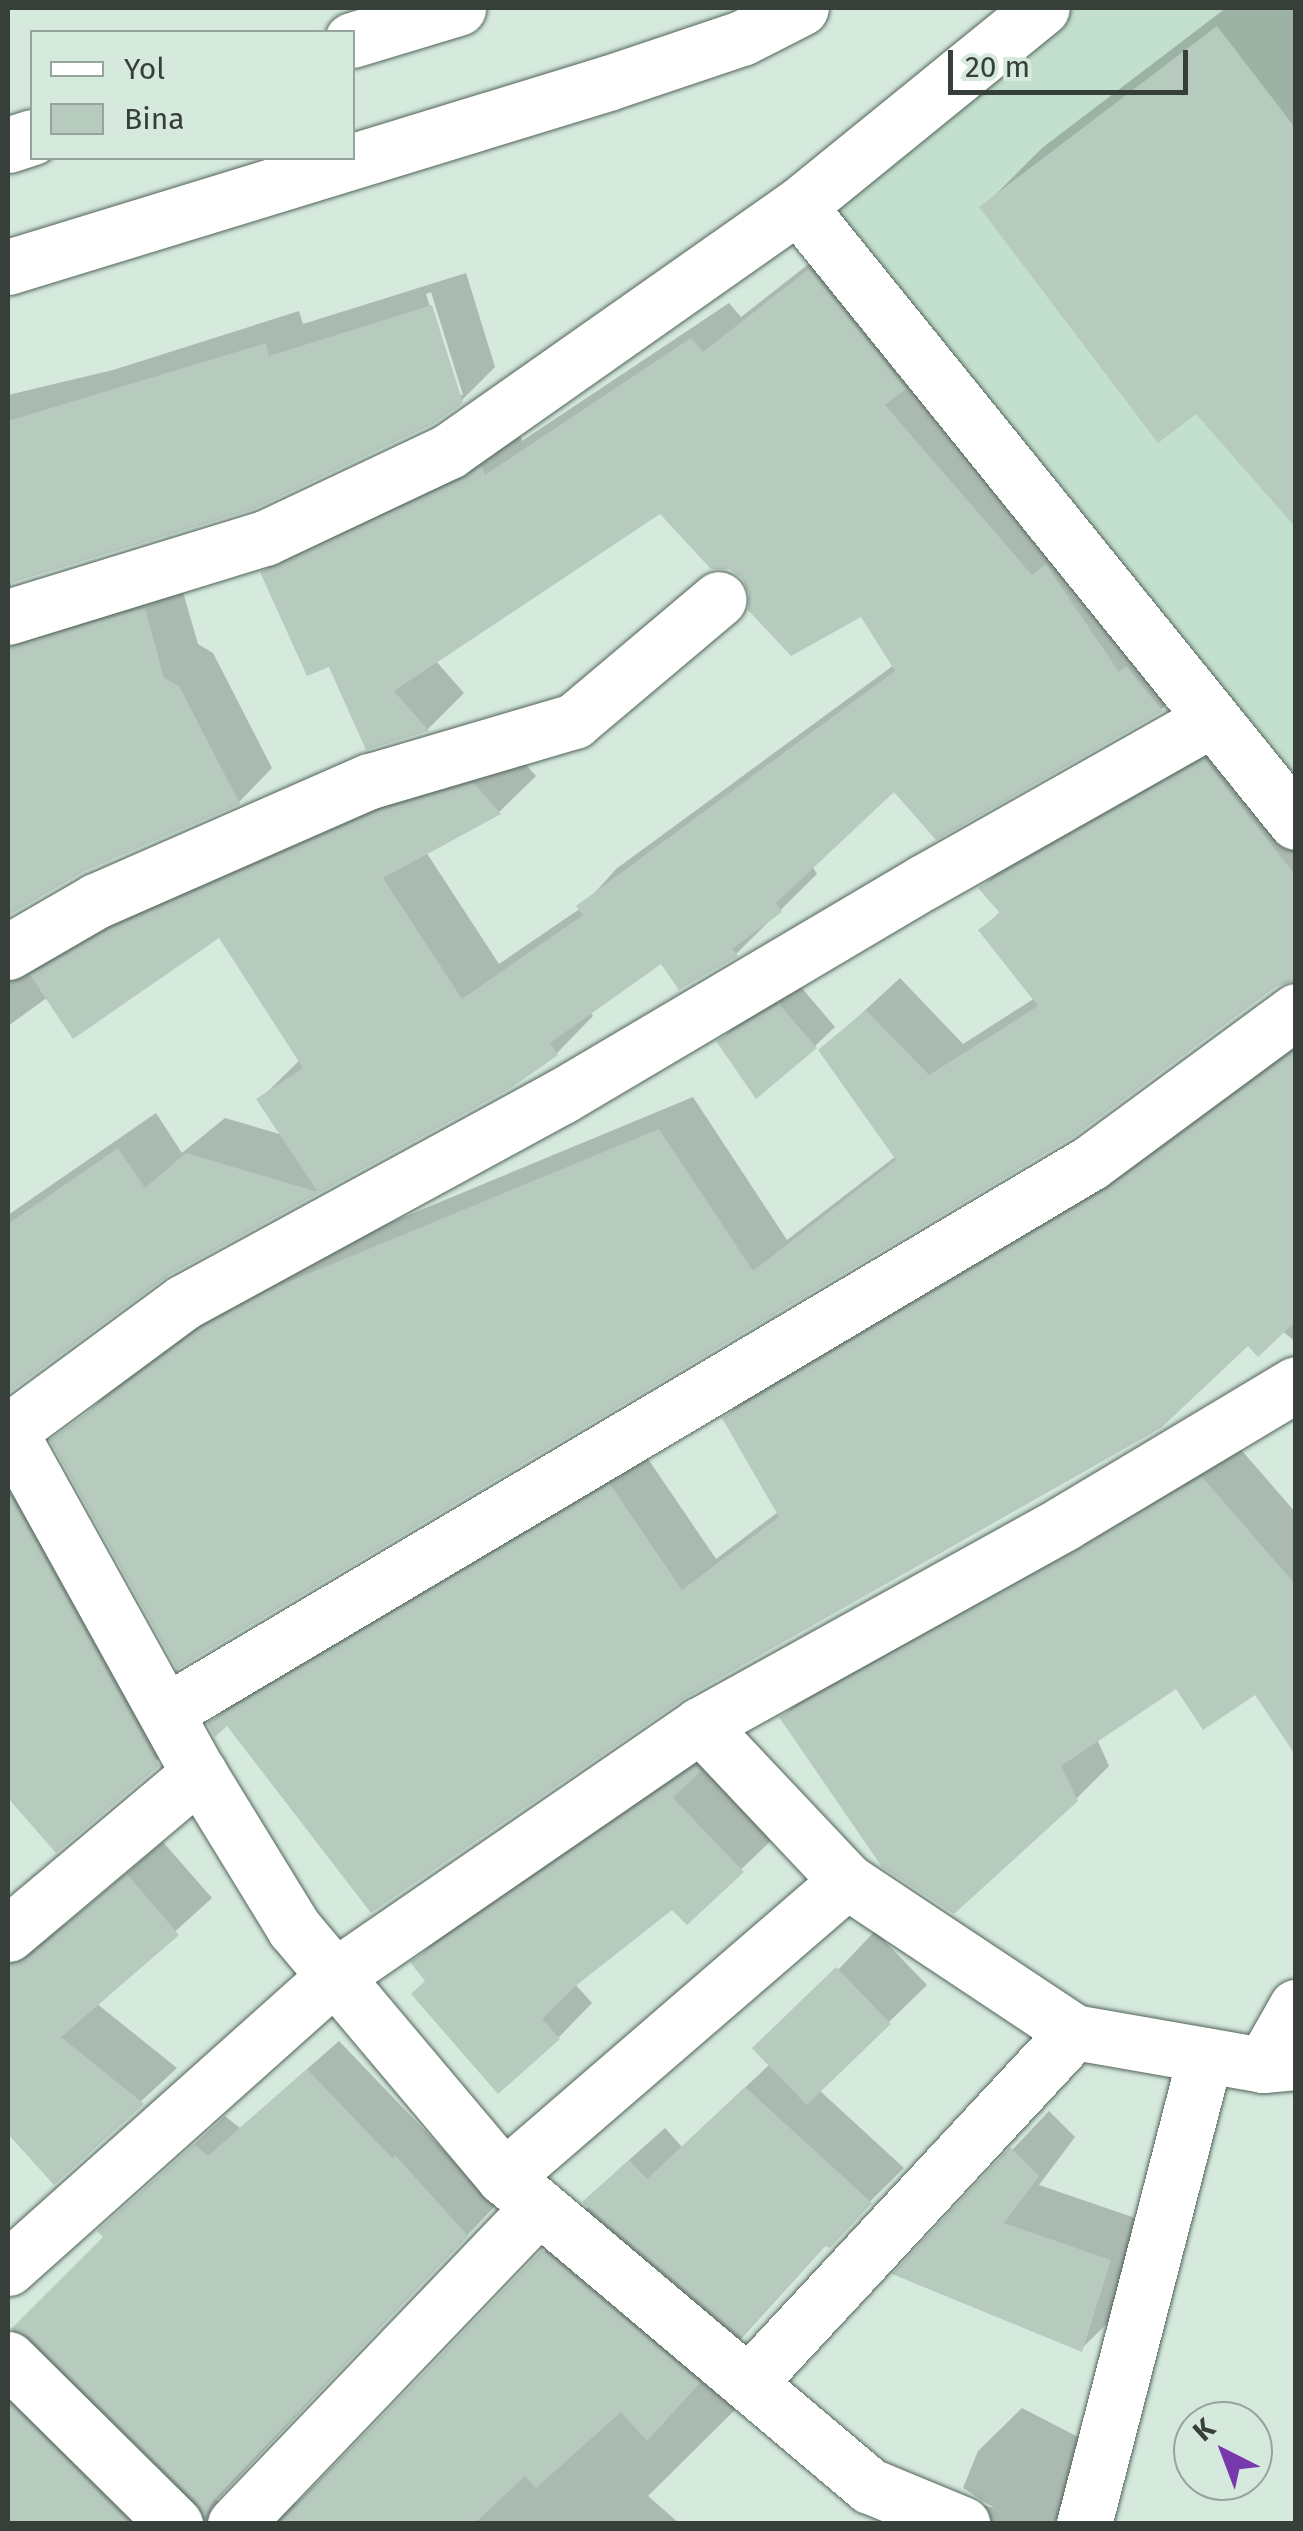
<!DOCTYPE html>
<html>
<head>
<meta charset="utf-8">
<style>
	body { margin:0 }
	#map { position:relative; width:1303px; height:2531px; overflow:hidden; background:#d5e9dd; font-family:"Fira Sans",sans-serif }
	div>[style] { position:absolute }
	.built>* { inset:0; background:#c3dfce }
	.shadow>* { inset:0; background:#0003 }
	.building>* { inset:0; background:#b7cabe; transform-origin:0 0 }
	.roads { filter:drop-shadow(0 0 2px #53645a) drop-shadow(0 0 2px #53645a) }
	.minor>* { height:55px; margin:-27.5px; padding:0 27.5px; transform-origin:27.5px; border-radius:27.5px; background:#fff }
	.major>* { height:55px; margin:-27.5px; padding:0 27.5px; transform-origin:27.5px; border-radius:27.5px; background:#fff }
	span { translate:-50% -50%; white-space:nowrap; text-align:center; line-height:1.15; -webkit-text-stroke:9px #d5e9dd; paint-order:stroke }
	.frame { position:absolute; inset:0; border:10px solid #373f3a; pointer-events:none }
	.legend { position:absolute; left:30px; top:30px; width:325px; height:130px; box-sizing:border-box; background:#d5e9dd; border:2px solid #96a59c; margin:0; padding:12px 18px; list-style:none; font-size:30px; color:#373f3a }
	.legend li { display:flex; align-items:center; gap:20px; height:50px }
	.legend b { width:50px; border:2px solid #96a59c }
	.north { position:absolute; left:1173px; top:2401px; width:100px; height:100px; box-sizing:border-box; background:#d5e9dd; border:2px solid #96a59c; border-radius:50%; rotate:318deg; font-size:28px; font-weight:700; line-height:40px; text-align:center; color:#373f3a }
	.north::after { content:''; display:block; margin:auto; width:35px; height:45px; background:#7939ae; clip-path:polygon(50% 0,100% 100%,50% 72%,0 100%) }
	.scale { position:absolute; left:948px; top:50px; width:240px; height:45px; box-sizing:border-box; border:5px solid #373f3a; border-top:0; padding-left:12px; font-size:30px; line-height:35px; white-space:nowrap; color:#373f3a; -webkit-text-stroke:8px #d5e9dd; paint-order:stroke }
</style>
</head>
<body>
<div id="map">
	<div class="built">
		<i style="clip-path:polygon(1042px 8px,1295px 8px,1295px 822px,798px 206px)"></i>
	</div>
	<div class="shadow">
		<i style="clip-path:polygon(1226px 8px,1296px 8px,1296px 524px,1196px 411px,982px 208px,1042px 148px)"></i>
		<i style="clip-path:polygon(847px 234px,1198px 672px,1162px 709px,936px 836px,894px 788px,812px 866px,817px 874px,736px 954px,680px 987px,661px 961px,590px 1011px,593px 1016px,557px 1053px,510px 1086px,168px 1272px,45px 1363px,8px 1307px,8px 1215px,156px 1113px,182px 1153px,225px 1118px,283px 1135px,260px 1099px,301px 1059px,220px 934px,48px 997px,8px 1026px,8px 938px,511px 748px,536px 776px,499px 812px,426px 852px,499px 964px,581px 908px,616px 869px,894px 665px,862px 614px,752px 592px,744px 576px,661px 511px,435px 660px,464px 693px,428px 729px,367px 747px,331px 663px,263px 573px,300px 536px,519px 432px,522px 441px,729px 303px,741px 317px)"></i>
		<i style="clip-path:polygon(evenodd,466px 273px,495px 367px,461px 401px,11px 581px,11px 593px,178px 575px,198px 644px,213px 653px,272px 768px,239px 802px,67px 759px,8px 805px,8px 395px,113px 370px,299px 311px,303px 324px,466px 273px,431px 292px,463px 395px,458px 395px,426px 294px,431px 292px)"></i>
		<i style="clip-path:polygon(1239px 728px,1296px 801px,1296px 919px,1276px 984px,178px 1665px,82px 1419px,115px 1385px,237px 1296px,310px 1256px,693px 1097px,787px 1240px,896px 1156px,822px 1050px,900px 978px,963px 1044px,1035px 998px,981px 930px,1001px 911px,981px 888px,1014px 855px)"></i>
		<i style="clip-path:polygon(800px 986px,835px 1027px,815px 1046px,719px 1042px,738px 1022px)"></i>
		<i style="clip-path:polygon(1296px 1044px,1296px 1342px,1282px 1331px,1248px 1343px,684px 1696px,210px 1724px,244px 1691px,644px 1453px,716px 1559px,778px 1512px,725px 1418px,758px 1385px)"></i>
		<i style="clip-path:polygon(8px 1411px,191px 1730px,56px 1849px,8px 1794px)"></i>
		<i style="clip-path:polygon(1237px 1445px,1296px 1513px,1296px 1751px,1256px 1692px,1177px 1686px,1097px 1739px,1109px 1766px,1076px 1799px,782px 1717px,815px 1684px)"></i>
		<i style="clip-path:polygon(733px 1735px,776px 1836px,687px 1921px,673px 1906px,575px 1984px,592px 2003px,558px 2038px,428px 1980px,414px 1962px,448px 1928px)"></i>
		<i style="clip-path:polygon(163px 1842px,212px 1898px,96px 2003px,177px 2068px,55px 2181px,8px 2130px,8px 1955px,66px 1924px)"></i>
		<i style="clip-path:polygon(875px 1931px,927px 1985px,819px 2090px,904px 2168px,827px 2244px,722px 2360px,752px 2393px,648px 2496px,680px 2524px,8px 2524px,8px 2336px,106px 2237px,100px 2231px,225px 2116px,240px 2128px,339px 2041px,496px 2205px,216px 2501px,297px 2503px,590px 2205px,620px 2168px,665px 2128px,682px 2147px,769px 2065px,759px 2053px)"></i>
		<i style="clip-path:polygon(1049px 2111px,1075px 2137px,1039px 2185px,1147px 2222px,1119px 2312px,1081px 2349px,896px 2273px)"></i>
		<i style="clip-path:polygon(1022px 2408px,1088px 2442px,1055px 2524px,893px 2524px,966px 2522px,983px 2505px,994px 2508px,963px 2488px,978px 2451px)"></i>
	</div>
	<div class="building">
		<i style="clip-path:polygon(1217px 26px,1296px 129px,1296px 528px,1196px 414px,1158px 443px,979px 207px)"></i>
		<i style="clip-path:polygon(809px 269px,906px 389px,885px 405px,1032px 575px,1046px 564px,1119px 672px,1126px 666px,1163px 711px,936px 840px,894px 792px,776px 903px,782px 912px,732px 949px,738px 956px,679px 990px,661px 964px,550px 1043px,558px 1055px,511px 1088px,169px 1275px,8px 1393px,8px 1224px,118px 1148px,145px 1188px,186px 1153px,318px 1192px,256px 1099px,303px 1068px,219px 938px,73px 1039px,30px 975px,110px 929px,381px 810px,474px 783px,501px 814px,383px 878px,462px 999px,583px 915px,576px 906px,895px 671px,861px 617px,791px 656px,748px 610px,749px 593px,742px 578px,729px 569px,711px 569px,660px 514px,394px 691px,429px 731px,366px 750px,329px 667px,307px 676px,260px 572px,462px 479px,482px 466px,485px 475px,691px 338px,703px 352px)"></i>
		<i style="clip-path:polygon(432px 305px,463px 403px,433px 424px,254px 509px,8px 584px,8px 421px,266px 343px,269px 356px)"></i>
		<i style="clip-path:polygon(145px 608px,164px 678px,179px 686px,240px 804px,83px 872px,8px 916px,8px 647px)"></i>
		<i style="clip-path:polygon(1204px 759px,1296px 876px,1296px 980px,1277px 986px,1073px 1137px,177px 1669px,50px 1440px,201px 1328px,274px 1288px,659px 1129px,753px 1271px,896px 1160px,818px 1050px,866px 1010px,929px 1075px,1038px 1006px,978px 930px,1000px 913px,978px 888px)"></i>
		<i style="clip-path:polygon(779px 1004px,817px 1048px,756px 1099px,716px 1041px)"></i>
		<i style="clip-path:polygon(1296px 1050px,1296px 1321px,1258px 1357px,1248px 1346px,1161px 1428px,685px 1698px,371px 1913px,227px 1726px,215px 1737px,207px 1723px,610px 1484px,682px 1590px,779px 1517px,722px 1418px,1106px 1190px)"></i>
		<i style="clip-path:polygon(1202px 1477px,1296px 1585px,1296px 1756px,1255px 1695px,1203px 1730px,1176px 1689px,1061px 1766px,1078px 1801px,954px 1914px,882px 1867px,779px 1717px)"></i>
		<i style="clip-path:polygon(8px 1492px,159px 1766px,56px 1853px,8px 1798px)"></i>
		<i style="clip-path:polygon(696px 1766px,701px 1771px,673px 1798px,744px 1872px,687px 1925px,672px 1910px,578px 1984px,542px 2019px,560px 2039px,498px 2094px,411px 1994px,425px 1981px,410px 1962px)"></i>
		<i style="clip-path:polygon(127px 1874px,179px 1935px,61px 2037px,144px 2104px,54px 2185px,8px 2134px,8px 1964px,28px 1958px)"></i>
		<i style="left:836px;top:1967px;width:79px;height:117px;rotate:46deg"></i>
		<i style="clip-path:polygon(307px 2069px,392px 2158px,395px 2155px,468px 2236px,212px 2502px,205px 2516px,197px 2502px,30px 2337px,11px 2329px,103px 2237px,97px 2231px,194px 2144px,208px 2156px)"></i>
		<i style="clip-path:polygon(745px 2087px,872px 2203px,830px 2248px,825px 2246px,742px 2337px,582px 2202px,629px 2160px,647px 2179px)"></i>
		<i style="clip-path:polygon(1010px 2147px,1039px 2176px,1004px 2223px,1111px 2260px,1082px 2352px,892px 2274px)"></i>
		<i style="clip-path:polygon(542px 2250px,700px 2383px,647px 2441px,621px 2412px,536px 2488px,525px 2476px,474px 2524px,279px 2524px)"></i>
		<i style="clip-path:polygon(8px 2402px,130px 2524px,8px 2524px)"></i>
	</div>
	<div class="roads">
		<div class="minor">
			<i style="left:798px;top:206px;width:792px;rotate:51.05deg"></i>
			<i style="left:8px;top:617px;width:269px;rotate:-17.1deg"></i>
			<i style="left:265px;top:538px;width:204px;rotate:-25.3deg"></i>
			<i style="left:449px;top:451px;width:426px;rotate:-35.1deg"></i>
			<i style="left:798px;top:206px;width:314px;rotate:-39.1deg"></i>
			<i style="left:8px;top:952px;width:102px;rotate:-30.1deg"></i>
			<i style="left:96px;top:901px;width:299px;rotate:-23.7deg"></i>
			<i style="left:370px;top:781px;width:213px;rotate:-16.4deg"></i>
			<i style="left:574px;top:721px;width:189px;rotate:-40.1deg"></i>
			<i style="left:8px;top:1429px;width:393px;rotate:61deg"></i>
			<i style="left:199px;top:1773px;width:182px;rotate:58.5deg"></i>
			<i style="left:294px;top:1928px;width:326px;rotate:49.9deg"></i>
			<i style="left:504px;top:2177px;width:479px;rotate:40.2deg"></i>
			<i style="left:870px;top:2486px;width:100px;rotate:22.4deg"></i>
			<i style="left:9px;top:1431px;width:217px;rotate:-36.4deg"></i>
			<i style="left:184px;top:1302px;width:430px;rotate:-28.6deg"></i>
			<i style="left:562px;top:1096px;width:421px;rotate:-30.6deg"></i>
			<i style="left:924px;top:882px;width:331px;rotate:-29.5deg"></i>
			<i style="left:167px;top:1711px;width:1073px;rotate:-30.7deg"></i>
			<i style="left:1090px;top:1163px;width:256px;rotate:-36.4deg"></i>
			<i style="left:700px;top:1725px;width:214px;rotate:46.7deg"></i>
			<i style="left:847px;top:1881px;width:273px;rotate:33.6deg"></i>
			<i style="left:1074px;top:2032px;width:192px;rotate:9.9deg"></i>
			<i style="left:1263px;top:2065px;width:33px;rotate:-5deg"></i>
			<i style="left:8px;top:1934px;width:250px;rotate:-40.1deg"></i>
			<i style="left:1263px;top:2065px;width:67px;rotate:-60.4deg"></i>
			<i style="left:504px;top:2177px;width:453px;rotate:-40.8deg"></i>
			<i style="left:8px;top:2268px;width:438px;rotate:-41.8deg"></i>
			<i style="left:335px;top:1976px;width:443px;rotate:-34.5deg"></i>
			<i style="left:700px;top:1725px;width:416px;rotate:-29deg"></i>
			<i style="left:1064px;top:1523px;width:270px;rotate:-30.9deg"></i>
			<i style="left:8px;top:2359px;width:235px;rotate:44.7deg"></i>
			<i style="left:748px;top:2383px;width:479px;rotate:-47.1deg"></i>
			<i style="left:235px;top:2524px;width:439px;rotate:-46.2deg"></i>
			<i style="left:1084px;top:2524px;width:484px;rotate:-75.5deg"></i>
		</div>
		<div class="major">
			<i style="left:352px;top:40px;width:111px;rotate:-16.8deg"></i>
			<i style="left:8px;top:145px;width:25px;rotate:-18deg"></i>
			<i style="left:8px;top:267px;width:628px;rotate:-17.05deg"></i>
			<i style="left:608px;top:83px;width:141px;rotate:-18.6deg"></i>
			<i style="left:742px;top:38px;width:66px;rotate:-27deg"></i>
		</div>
	</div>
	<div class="frame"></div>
	<ul class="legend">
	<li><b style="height:12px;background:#fff"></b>Yol</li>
	<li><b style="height:28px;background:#b7cabe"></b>Bina</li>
	</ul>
	<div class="north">K</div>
	<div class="scale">20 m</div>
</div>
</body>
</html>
